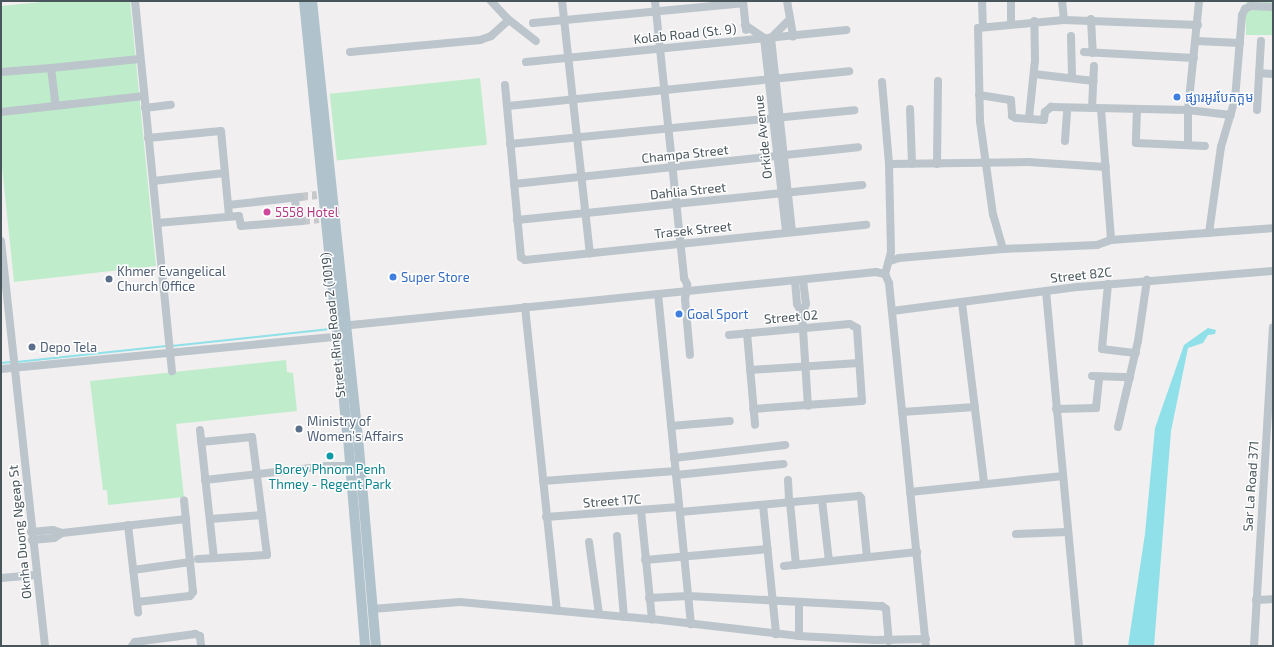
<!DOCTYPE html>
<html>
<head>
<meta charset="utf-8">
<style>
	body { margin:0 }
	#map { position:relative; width:1274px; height:647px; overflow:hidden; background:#f1efef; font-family:"Exo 2","Noto Sans Khmer",sans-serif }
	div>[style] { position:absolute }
	.green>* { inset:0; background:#bfedcb; transform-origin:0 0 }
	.water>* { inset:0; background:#8fe0e8 }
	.stream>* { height:1.5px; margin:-0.75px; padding:0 0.75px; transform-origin:0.75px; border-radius:0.75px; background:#8fe0e8 }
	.minor-tunnel>* { height:8px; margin-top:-4px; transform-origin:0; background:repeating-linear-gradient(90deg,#c7c8ca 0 8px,transparent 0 12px) }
	.minor>* { height:8px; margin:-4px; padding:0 4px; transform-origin:4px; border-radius:4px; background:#bbc5cb }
	.major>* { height:10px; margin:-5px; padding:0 5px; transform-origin:5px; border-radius:5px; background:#b0c2cc }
	.dots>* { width:11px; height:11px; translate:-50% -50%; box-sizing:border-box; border:2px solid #fff; border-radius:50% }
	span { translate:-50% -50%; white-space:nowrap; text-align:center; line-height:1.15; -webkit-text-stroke:3px #fff; paint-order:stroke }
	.street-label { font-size:13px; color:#48555b }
	.shop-label { font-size:13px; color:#366cbe }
	.left { translate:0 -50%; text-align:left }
	.hotel-label { font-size:13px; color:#b23c85 }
	.service-label { font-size:13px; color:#4e5e75 }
	.culture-label { font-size:13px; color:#0d838f }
	.frame { position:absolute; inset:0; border:2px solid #48555b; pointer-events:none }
</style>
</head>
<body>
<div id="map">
	<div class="green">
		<i style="clip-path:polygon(52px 1px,130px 1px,156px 266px,14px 282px,1px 157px,1px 6px)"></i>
		<i style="left:1246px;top:1px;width:27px;height:34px"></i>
		<i style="left:480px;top:78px;width:67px;height:151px;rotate:84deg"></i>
		<i style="clip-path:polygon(286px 360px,287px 372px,293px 373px,297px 411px,176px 424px,184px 497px,108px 505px,107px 490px,103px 490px,90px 381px)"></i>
	</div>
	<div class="water">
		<i style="clip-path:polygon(1208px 328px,1216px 330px,1215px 334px,1208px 335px,1203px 343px,1188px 348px,1171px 431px,1154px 646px,1128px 646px,1145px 534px,1155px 428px,1184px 345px)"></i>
	</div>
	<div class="stream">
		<i style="left:172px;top:346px;width:161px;rotate:-6.1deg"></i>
		<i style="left:17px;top:362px;width:150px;rotate:-6.1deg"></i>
		<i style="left:1px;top:363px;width:10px;rotate:-6deg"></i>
	</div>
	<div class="minor-tunnel">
		<i style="left:300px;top:197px;width:17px;rotate:-7deg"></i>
		<i style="left:302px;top:221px;width:17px;rotate:-7deg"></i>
	</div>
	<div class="minor">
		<i style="left:135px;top:1px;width:372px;rotate:84.3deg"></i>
		<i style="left:491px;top:1px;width:26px;rotate:47deg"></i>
		<i style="left:509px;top:20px;width:34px;rotate:38deg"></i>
		<i style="left:562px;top:1px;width:254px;rotate:83.7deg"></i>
		<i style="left:655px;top:1px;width:279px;rotate:84deg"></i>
		<i style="left:684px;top:278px;width:7px;rotate:63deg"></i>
		<i style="left:743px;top:1px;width:29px;rotate:84deg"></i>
		<i style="left:787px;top:1px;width:36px;rotate:80deg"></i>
		<i style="left:982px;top:1px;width:25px;rotate:88deg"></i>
		<i style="left:1011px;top:1px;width:22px;rotate:90deg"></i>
		<i style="left:1062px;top:1px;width:19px;rotate:84deg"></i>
		<i style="left:790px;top:19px;width:27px;rotate:135deg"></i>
		<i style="left:771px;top:38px;width:195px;rotate:83.8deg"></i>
		<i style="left:1091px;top:19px;width:34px;rotate:87deg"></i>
		<i style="left:533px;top:23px;width:211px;rotate:-5.4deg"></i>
		<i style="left:745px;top:25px;width:23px;rotate:34deg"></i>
		<i style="left:764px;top:38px;width:195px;rotate:83.5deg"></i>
		<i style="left:1071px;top:36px;width:41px;rotate:88.6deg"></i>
		<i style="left:1196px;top:41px;width:44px;rotate:2.6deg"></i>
		<i style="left:350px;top:52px;width:131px;rotate:-5.3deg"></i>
		<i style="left:480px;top:40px;width:12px;rotate:-20deg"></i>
		<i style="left:491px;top:36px;width:24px;rotate:-42deg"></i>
		<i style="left:1084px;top:52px;width:110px;rotate:3.1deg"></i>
		<i style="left:526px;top:62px;width:322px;rotate:-5.7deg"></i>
		<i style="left:51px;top:68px;width:89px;rotate:-5.8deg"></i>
		<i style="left:1px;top:72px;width:50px;rotate:-4.6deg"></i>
		<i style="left:51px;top:68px;width:38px;rotate:83deg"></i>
		<i style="left:1259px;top:73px;width:14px;rotate:4deg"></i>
		<i style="left:1034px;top:74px;width:60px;rotate:6.7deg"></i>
		<i style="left:882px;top:82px;width:82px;rotate:85.1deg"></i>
		<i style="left:889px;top:164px;width:88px;rotate:88.7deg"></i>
		<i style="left:891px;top:252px;width:23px;rotate:105deg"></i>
		<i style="left:505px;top:85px;width:173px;rotate:84.7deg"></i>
		<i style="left:521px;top:257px;width:5px;rotate:37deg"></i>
		<i style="left:525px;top:260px;width:343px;rotate:-5.9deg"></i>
		<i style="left:979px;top:95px;width:32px;rotate:9deg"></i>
		<i style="left:1011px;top:100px;width:16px;rotate:86deg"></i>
		<i style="left:1012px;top:116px;width:4px;rotate:27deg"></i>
		<i style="left:1016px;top:118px;width:28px;rotate:4deg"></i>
		<i style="left:1044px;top:120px;width:8px;rotate:-83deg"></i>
		<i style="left:1045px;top:112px;width:8px;rotate:-40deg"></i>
		<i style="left:1051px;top:107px;width:137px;rotate:1.3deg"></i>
		<i style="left:1188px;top:110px;width:43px;rotate:6.6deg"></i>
		<i style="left:507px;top:106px;width:344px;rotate:-5.8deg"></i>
		<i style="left:145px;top:108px;width:26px;rotate:-7deg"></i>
		<i style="left:1092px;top:108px;width:42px;rotate:-87.3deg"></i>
		<i style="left:910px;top:109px;width:55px;rotate:87.9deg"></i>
		<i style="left:1101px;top:109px;width:131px;rotate:85.6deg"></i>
		<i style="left:1137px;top:109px;width:34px;rotate:92deg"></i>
		<i style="left:1136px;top:143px;width:69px;rotate:2.5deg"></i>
		<i style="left:1257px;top:110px;width:69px;rotate:-86.7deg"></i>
		<i style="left:1px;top:112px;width:144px;rotate:-6.4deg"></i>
		<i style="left:1029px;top:118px;width:58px;rotate:-84.1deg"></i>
		<i style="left:1035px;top:60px;width:39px;rotate:-91deg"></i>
		<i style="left:148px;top:138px;width:73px;rotate:-5.5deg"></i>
		<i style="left:221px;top:131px;width:85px;rotate:84.6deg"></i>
		<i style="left:1065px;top:141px;width:32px;rotate:-86deg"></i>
		<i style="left:510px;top:144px;width:346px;rotate:-5.6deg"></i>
		<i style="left:1188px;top:145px;width:35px;rotate:-90deg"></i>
		<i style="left:1188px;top:110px;width:110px;rotate:-84.2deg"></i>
		<i style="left:889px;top:164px;width:139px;rotate:-0.8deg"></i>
		<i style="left:1028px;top:162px;width:78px;rotate:3.7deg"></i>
		<i style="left:937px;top:164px;width:83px;rotate:-89.3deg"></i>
		<i style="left:153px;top:181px;width:72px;rotate:-6.3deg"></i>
		<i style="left:514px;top:184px;width:346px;rotate:-6.1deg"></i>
		<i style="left:295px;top:198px;width:23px;rotate:85deg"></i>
		<i style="left:228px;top:205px;width:72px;rotate:-6.3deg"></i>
		<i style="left:517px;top:220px;width:347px;rotate:-5.8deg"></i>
		<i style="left:157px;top:223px;width:82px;rotate:-4.9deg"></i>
		<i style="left:239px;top:216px;width:10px;rotate:79deg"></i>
		<i style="left:241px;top:226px;width:61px;rotate:-4.7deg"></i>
		<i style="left:1209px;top:233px;width:87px;rotate:-82.1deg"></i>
		<i style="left:1221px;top:147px;width:50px;rotate:-73.7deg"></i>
		<i style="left:1235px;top:99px;width:84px;rotate:-85.2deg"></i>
		<i style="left:1242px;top:15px;width:7px;rotate:-63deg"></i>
		<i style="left:1245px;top:9px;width:7px;rotate:-27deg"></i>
		<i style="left:1251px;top:6px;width:22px;rotate:3deg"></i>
		<i style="left:1px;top:241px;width:407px;rotate:83.8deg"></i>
		<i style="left:1003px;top:249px;width:35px;rotate:-106deg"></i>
		<i style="left:993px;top:215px;width:95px;rotate:-97.9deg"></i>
		<i style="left:980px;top:121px;width:93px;rotate:-91.2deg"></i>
		<i style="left:978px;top:28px;width:86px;rotate:-5.3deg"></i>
		<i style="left:1064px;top:20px;width:134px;rotate:2.1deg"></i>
		<i style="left:890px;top:261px;width:9px;rotate:-18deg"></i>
		<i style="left:899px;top:258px;width:104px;rotate:-4.9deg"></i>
		<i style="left:1003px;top:249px;width:94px;rotate:-2.4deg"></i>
		<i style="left:1097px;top:245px;width:15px;rotate:-20deg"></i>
		<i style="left:1111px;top:240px;width:162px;rotate:-4.2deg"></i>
		<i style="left:803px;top:280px;width:24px;rotate:83deg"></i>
		<i style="left:806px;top:304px;width:11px;rotate:112deg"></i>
		<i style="left:802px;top:314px;width:92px;rotate:86.3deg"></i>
		<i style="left:795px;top:281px;width:23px;rotate:85deg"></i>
		<i style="left:797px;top:304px;width:11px;rotate:63deg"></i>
		<i style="left:1108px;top:284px;width:65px;rotate:95.3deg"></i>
		<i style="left:1102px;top:349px;width:34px;rotate:7deg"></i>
		<i style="left:687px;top:287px;width:12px;rotate:99deg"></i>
		<i style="left:685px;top:299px;width:56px;rotate:84.9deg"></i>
		<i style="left:1046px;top:291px;width:357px;rotate:84.7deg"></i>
		<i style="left:658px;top:294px;width:332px;rotate:84.3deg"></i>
		<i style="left:962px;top:303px;width:181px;rotate:83deg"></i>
		<i style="left:525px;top:307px;width:305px;rotate:84deg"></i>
		<i style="left:892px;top:311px;width:188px;rotate:-7.4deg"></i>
		<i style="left:1078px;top:287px;width:196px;rotate:-4.7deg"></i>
		<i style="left:341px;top:326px;width:538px;rotate:-5.76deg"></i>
		<i style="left:876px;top:272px;width:9px;rotate:13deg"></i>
		<i style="left:885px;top:274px;width:10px;rotate:66deg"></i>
		<i style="left:889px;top:283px;width:365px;rotate:84.2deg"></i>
		<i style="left:747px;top:333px;width:92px;rotate:85deg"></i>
		<i style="left:729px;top:335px;width:121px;rotate:-5.2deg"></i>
		<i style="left:850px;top:324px;width:8px;rotate:30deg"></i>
		<i style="left:857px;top:328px;width:73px;rotate:86.1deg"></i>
		<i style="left:862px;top:401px;width:109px;rotate:175.8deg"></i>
		<i style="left:1px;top:369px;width:344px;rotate:-5.5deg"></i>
		<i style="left:750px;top:370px;width:109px;rotate:-3.7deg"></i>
		<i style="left:1092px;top:376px;width:38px;rotate:2deg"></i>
		<i style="left:1056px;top:409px;width:40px;rotate:-1.4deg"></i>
		<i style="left:1096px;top:408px;width:31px;rotate:-84deg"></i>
		<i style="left:902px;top:412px;width:73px;rotate:-3.9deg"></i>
		<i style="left:671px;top:426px;width:59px;rotate:-4.8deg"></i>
		<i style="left:1118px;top:427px;width:88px;rotate:-76.9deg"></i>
		<i style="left:1138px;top:341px;width:62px;rotate:-81.6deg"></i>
		<i style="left:200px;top:430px;width:129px;rotate:83.8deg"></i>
		<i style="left:674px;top:458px;width:112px;rotate:-6.7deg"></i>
		<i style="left:676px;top:475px;width:108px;rotate:-5.9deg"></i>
		<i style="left:205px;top:480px;width:123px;rotate:-6.5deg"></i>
		<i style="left:327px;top:466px;width:29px"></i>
		<i style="left:788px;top:480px;width:22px;rotate:87deg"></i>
		<i style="left:543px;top:481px;width:133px;rotate:-4.3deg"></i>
		<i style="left:910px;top:492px;width:154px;rotate:-6deg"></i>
		<i style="left:822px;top:500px;width:61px;rotate:83.5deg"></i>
		<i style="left:790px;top:502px;width:63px;rotate:84.6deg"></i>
		<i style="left:763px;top:505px;width:130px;rotate:84.2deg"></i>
		<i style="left:641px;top:511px;width:109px;rotate:84.2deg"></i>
		<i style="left:680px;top:512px;width:180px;rotate:-5.1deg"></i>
		<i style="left:859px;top:496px;width:3px;rotate:45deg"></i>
		<i style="left:861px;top:498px;width:59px;rotate:84.2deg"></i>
		<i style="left:546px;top:517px;width:133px;rotate:-4.3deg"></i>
		<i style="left:210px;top:519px;width:52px;rotate:-4.4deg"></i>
		<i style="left:128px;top:525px;width:88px;rotate:83.4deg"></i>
		<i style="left:31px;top:532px;width:22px;rotate:-5deg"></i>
		<i style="left:53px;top:530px;width:9px;rotate:18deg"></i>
		<i style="left:1016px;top:534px;width:51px;rotate:-2.2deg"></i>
		<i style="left:617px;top:536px;width:81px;rotate:85.1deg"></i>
		<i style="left:32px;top:540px;width:22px;rotate:-5deg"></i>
		<i style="left:54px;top:538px;width:9px;rotate:-32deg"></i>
		<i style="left:62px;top:533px;width:125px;rotate:-6.4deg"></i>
		<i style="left:589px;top:542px;width:73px;rotate:82.1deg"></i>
		<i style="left:198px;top:559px;width:69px;rotate:-3.3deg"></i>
		<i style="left:267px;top:555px;width:119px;rotate:-97.2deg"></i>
		<i style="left:252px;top:437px;width:51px;rotate:174.4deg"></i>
		<i style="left:645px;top:560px;width:123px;rotate:-5.1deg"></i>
		<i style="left:784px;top:566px;width:134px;rotate:-6deg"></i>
		<i style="left:133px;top:570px;width:58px;rotate:-8deg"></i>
		<i style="left:1px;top:578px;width:35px;rotate:-5deg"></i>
		<i style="left:649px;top:598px;width:39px;rotate:-3deg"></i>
		<i style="left:688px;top:596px;width:194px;rotate:3deg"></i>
		<i style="left:882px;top:606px;width:5px;rotate:37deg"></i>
		<i style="left:886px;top:609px;width:32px;rotate:85deg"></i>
		<i style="left:1256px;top:600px;width:17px;rotate:-3deg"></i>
		<i style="left:137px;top:602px;width:53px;rotate:-6.5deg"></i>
		<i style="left:190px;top:596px;width:5px;rotate:-53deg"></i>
		<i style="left:193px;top:592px;width:92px;rotate:-95.6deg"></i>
		<i style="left:799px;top:602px;width:34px;rotate:90deg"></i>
		<i style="left:372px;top:609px;width:88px;rotate:-4.5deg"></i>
		<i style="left:460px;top:602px;width:193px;rotate:5.1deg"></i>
		<i style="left:652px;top:619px;width:147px;rotate:6.6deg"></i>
		<i style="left:798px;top:636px;width:77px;rotate:3deg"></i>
		<i style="left:875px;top:640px;width:51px;rotate:-1.1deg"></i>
		<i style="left:132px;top:646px;width:5px;rotate:-53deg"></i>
		<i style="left:135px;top:642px;width:61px;rotate:-7.6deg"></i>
		<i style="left:195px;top:634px;width:5px;rotate:22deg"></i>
		<i style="left:200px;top:636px;width:10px;rotate:84deg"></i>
		<i style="left:1254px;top:646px;width:319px;rotate:-86.6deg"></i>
	</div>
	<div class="major">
		<i style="left:304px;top:1px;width:439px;rotate:84.3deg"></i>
		<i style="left:348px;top:438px;width:209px;rotate:85.3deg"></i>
		<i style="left:312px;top:1px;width:438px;rotate:84deg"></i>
		<i style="left:358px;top:437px;width:210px;rotate:85.1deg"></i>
	</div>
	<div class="dots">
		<i style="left:1177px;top:97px;background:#3f7fe0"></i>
		<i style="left:267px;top:212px;background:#d1479c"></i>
		<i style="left:393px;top:277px;background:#3f7fe0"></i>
		<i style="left:109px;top:279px;background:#5c6f8a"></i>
		<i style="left:679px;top:314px;background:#3f7fe0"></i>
		<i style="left:32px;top:347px;background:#5c6f8a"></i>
		<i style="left:299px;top:429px;background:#5c6f8a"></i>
		<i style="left:330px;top:456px;background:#0f9aa8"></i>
	</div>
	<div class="street-label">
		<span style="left:685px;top:34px;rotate:-6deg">Kolab Road (St. 9)</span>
		<span style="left:763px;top:137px;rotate:-96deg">Orkide Avenue</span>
		<span style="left:685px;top:154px;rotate:-6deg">Champa Street</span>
		<span style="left:688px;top:191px;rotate:-6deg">Dahlia Street</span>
		<span style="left:693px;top:230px;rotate:-6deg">Trasek Street</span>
		<span style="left:1081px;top:275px;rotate:-6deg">Street 82C</span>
		<span style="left:791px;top:317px;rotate:-5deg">Street 02</span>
		<span style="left:333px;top:325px;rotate:-96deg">Street Ring Road 2 (1019)</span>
		<span style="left:1251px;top:486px;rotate:-86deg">Sar La Road 371</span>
		<span style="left:612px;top:501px;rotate:-4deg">Street 17C</span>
		<span style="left:20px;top:532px;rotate:-96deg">Oknha Duong Ngeap St</span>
	</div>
	<div class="shop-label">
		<span class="left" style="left:1185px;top:97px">ផ្សារអូរបែកក្អម</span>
		<span class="left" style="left:401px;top:277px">Super Store</span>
		<span class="left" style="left:687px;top:314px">Goal Sport</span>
	</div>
	<div class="hotel-label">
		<span class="left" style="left:275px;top:212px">5558 Hotel</span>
	</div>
	<div class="service-label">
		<span class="left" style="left:117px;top:279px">Khmer Evangelical<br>Church Office</span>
		<span class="left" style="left:40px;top:347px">Depo Tela</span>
		<span class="left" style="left:307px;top:429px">Ministry of<br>Women's Affairs</span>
	</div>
	<div class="culture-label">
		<span style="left:330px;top:477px">Borey Phnom Penh<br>Thmey - Regent Park</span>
	</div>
	<div class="frame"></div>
</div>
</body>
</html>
